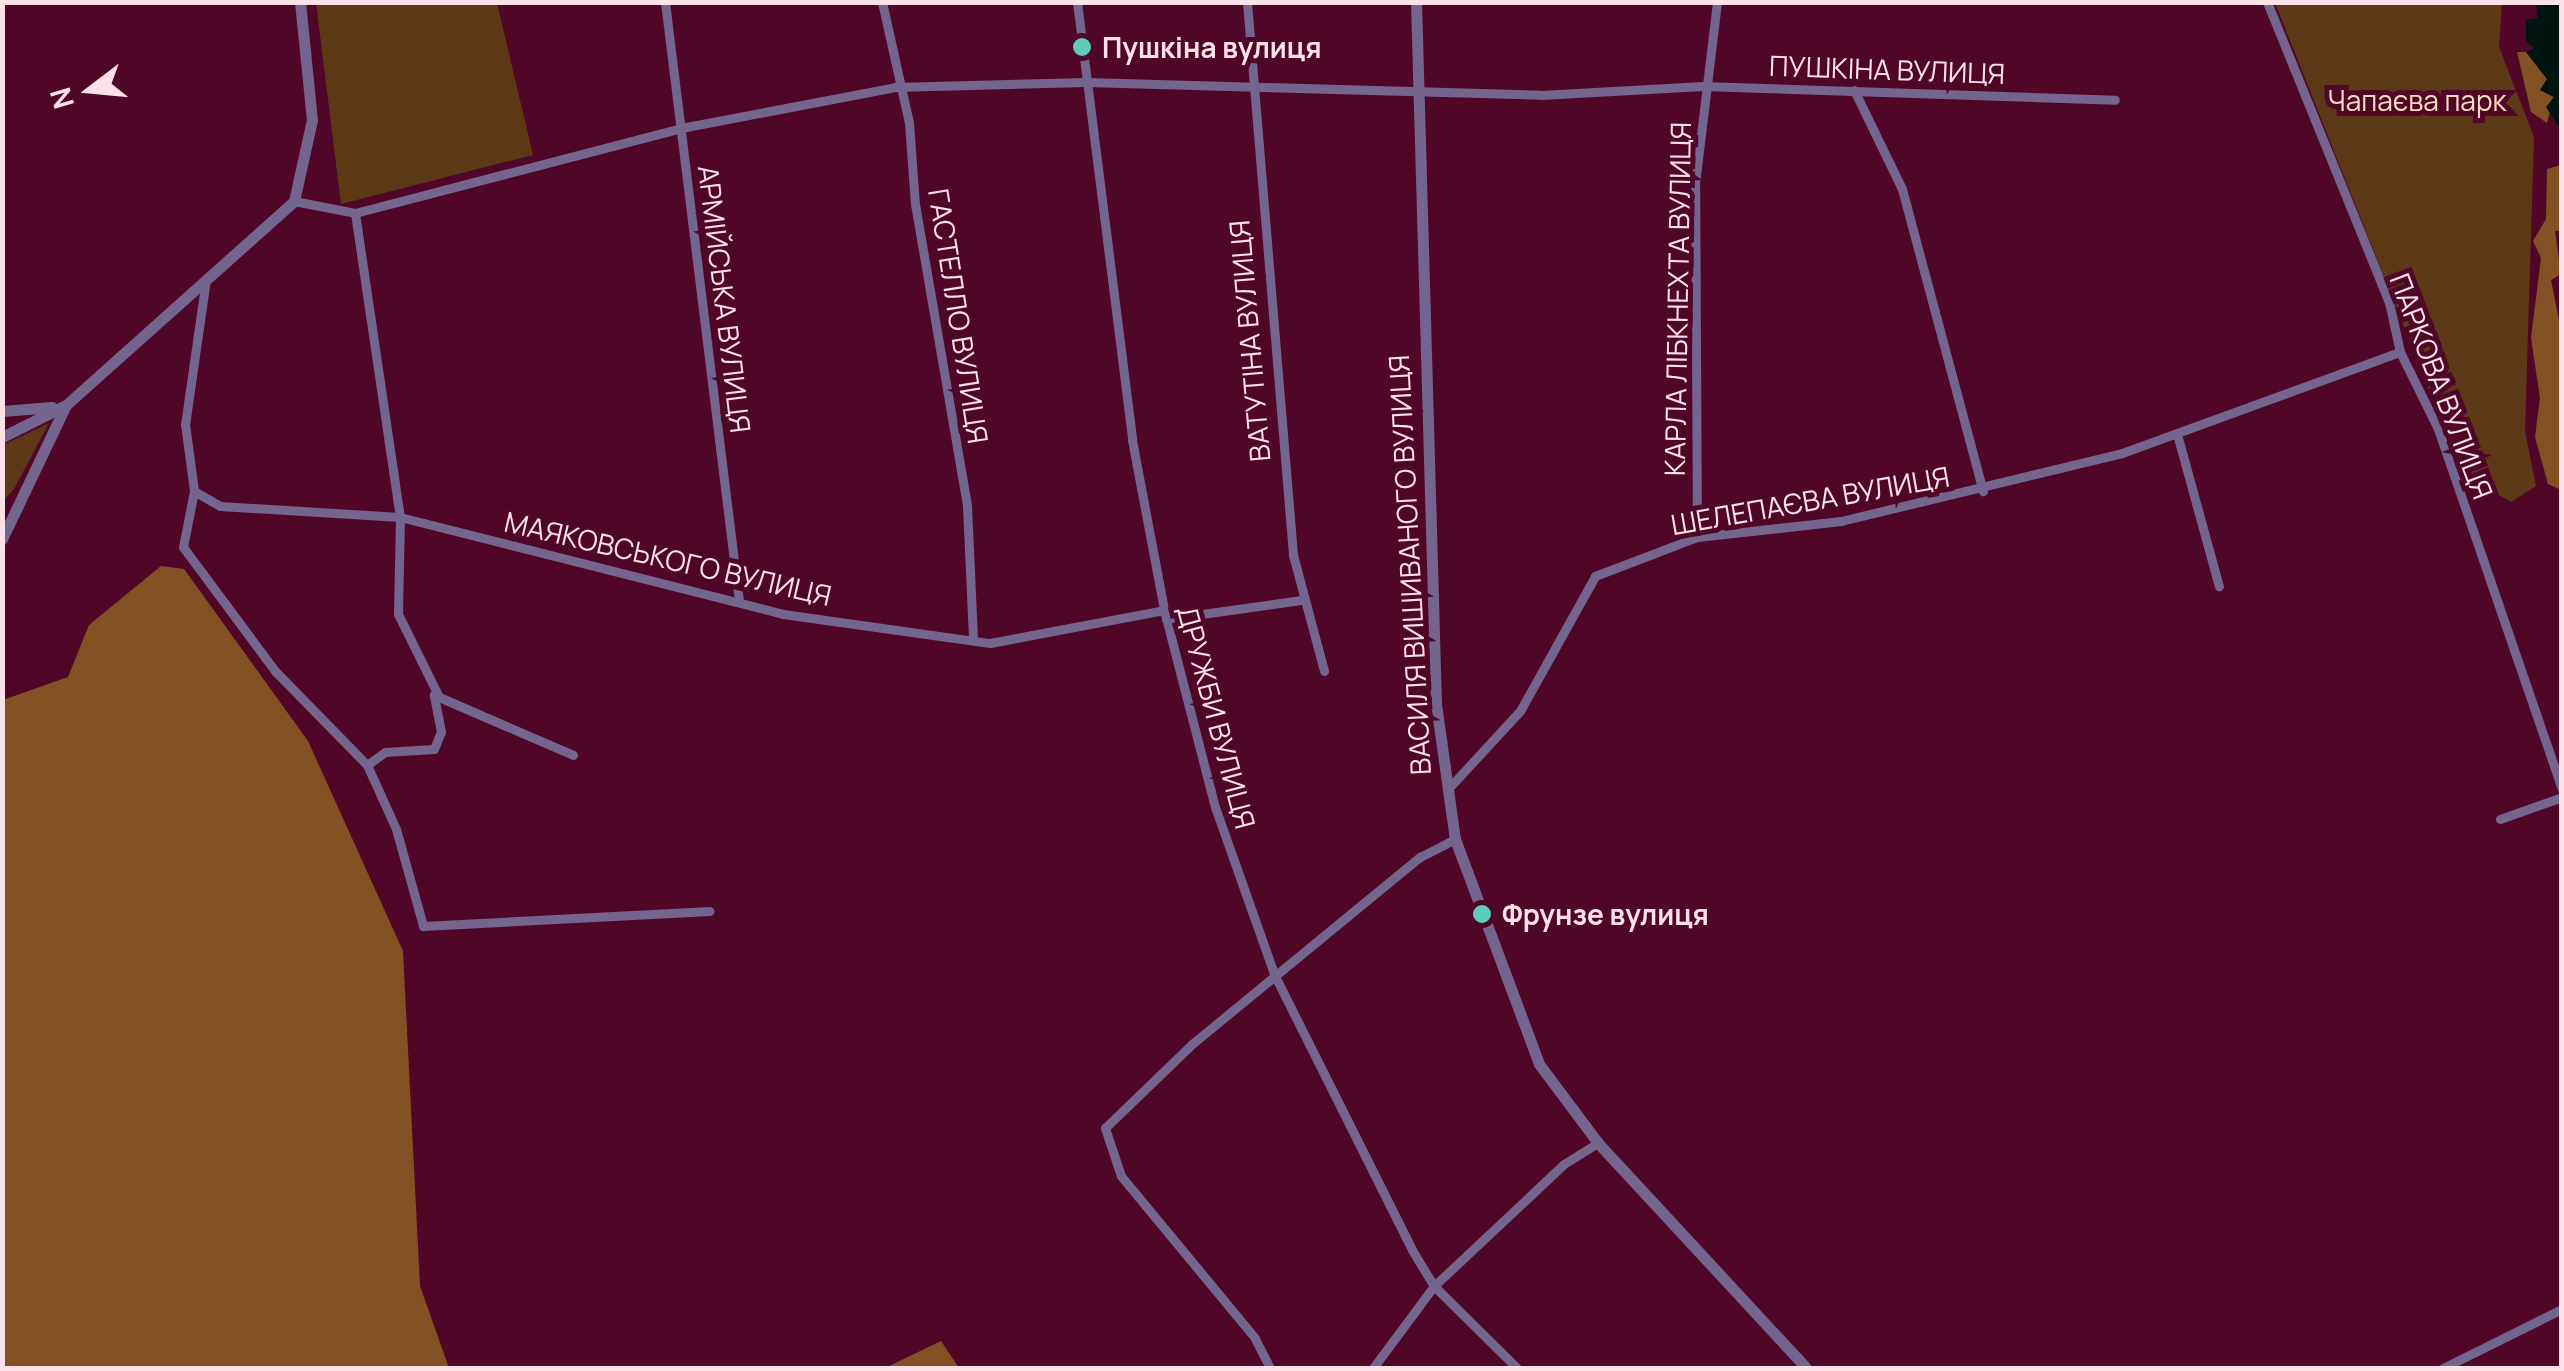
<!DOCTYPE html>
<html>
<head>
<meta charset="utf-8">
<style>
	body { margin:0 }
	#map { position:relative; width:2564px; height:1371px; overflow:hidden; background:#500727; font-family:Manrope,sans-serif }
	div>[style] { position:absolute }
	.green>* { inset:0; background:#5c3817 }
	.forest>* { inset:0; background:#835224 }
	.water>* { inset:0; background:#001410 }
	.minor>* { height:9px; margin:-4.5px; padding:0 4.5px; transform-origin:4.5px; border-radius:4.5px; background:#74658f }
	.tertiary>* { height:11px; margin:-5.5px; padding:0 5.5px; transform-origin:5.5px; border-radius:5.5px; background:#74658f }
	.dots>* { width:28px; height:28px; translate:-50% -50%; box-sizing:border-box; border:5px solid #500727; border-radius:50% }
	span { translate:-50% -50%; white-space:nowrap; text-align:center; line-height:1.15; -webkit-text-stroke:10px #500727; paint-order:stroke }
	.poi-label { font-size:28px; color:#fde1e8; font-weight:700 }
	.left { translate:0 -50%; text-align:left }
	.street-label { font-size:28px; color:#fde1e8 }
	.park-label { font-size:28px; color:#fcddc4 }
	.frame { position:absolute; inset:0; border:5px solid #fde1e8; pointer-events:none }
	.north { position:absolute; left:40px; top:40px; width:100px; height:100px; -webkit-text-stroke:8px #500727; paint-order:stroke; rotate:254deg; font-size:28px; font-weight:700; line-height:40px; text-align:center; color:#fde1e8 }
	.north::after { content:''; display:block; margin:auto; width:35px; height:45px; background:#fde1e8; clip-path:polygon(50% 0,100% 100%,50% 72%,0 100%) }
</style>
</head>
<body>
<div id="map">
	<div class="green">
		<i style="clip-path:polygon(316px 3px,497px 3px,533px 155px,341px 204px)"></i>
		<i style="clip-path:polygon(2275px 3px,2502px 3px,2499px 47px,2534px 137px,2525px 431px,2536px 486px,2511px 502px,2476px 482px,2438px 412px)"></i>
		<i style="clip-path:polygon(49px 423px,14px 489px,3px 501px,3px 445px)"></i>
	</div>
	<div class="forest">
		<i style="clip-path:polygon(2517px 52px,2526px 52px,2547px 79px,2540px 90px,2554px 97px,2547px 123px,2531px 112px)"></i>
		<i style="clip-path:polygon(2561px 165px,2561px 231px,2555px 231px,2561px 274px,2551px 280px,2561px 330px,2561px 490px,2548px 484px,2535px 437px,2540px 398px,2531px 338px,2541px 258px,2533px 241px,2546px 219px,2547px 169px)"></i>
		<i style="clip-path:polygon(161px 566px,184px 569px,308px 741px,403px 951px,420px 1286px,449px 1368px,3px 1368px,3px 700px,68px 677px,89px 625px)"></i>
		<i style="clip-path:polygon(941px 1341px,959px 1368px,885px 1368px)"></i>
	</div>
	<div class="water">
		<i style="clip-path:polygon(2536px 3px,2561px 3px,2561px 197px,2560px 129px,2546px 107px,2554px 97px,2540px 90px,2547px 79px,2526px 52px,2534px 48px,2526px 42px,2526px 20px,2538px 18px)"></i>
	</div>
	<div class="minor">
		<i style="left:665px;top:2px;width:604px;rotate:82.96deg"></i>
		<i style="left:882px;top:2px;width:124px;rotate:77.4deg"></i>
		<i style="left:909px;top:123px;width:81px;rotate:85.8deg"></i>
		<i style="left:915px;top:204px;width:306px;rotate:80.2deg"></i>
		<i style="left:967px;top:506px;width:133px;rotate:87.4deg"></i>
		<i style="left:1077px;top:2px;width:441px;rotate:82.8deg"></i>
		<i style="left:1132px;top:440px;width:173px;rotate:79.3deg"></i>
		<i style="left:1164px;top:610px;width:203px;rotate:75.5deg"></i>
		<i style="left:1215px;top:807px;width:179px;rotate:70.5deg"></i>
		<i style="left:1275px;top:976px;width:306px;rotate:63.4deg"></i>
		<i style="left:1412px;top:1250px;width:42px;rotate:58.6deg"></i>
		<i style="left:1434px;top:1286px;width:117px;rotate:44.7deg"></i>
		<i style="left:1247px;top:2px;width:555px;rotate:85.24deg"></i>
		<i style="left:1293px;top:555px;width:120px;rotate:75deg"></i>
		<i style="left:2267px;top:2px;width:324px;rotate:67.9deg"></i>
		<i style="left:2389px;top:302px;width:51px;rotate:77.6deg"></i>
		<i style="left:2400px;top:352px;width:86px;rotate:63.7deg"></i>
		<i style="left:2438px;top:429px;width:382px;rotate:71deg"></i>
		<i style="left:1854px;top:90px;width:110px;rotate:64.1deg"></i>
		<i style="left:1902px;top:189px;width:313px;rotate:75deg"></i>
		<i style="left:294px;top:201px;width:62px;rotate:11.1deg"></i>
		<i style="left:355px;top:213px;width:337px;rotate:-14.6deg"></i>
		<i style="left:681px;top:128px;width:218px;rotate:-10.8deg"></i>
		<i style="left:895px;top:87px;width:191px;rotate:-1.5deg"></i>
		<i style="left:1086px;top:82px;width:455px;rotate:1.6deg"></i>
		<i style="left:1541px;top:95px;width:162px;rotate:-3.2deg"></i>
		<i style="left:1703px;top:86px;width:412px;rotate:1.9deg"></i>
		<i style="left:355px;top:213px;width:307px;rotate:81.6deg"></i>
		<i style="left:400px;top:517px;width:97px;rotate:91.2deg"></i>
		<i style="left:398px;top:614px;width:93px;rotate:63.7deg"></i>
		<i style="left:439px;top:697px;width:146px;rotate:23.4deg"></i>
		<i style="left:206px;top:279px;width:147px;rotate:98.2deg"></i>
		<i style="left:185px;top:424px;width:68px;rotate:82.3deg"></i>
		<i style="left:194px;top:491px;width:30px;rotate:30deg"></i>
		<i style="left:220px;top:506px;width:180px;rotate:3.5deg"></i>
		<i style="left:400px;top:517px;width:395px;rotate:14.2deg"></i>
		<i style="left:783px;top:614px;width:209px;rotate:8deg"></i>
		<i style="left:990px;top:643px;width:177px;rotate:-10.7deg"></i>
		<i style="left:2177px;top:434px;width:158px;rotate:74.6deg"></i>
		<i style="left:194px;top:491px;width:57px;rotate:101.1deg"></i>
		<i style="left:183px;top:547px;width:156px;rotate:53.4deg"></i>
		<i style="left:276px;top:672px;width:130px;rotate:45.6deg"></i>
		<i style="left:367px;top:765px;width:70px;rotate:65.6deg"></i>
		<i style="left:396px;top:829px;width:101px;rotate:74.4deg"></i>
		<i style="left:423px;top:926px;width:287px;rotate:-3deg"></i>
		<i style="left:1697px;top:537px;width:353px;rotate:-90.3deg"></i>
		<i style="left:1695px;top:184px;width:183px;rotate:-83.1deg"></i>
		<i style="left:1166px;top:619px;width:136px;rotate:-8deg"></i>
		<i style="left:367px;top:765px;width:22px;rotate:-36deg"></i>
		<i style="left:385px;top:752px;width:49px;rotate:-3.5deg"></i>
		<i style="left:434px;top:749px;width:18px;rotate:-68deg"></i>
		<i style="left:441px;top:732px;width:38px;rotate:-101deg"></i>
		<i style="left:1447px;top:790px;width:108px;rotate:-47.3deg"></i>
		<i style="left:1520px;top:711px;width:154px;rotate:-60.9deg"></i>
		<i style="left:1595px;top:576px;width:109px;rotate:-20.9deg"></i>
		<i style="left:1697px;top:537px;width:145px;rotate:-6.3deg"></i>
		<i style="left:1841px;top:521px;width:289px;rotate:-13.6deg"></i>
		<i style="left:2122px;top:453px;width:296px;rotate:-20deg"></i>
		<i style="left:2500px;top:819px;width:66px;rotate:-19.5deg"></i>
		<i style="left:1270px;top:1368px;width:34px;rotate:-117deg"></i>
		<i style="left:1255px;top:1338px;width:210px;rotate:-129.6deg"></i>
		<i style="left:1121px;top:1176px;width:51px;rotate:-108.4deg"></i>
		<i style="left:1105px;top:1128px;width:121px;rotate:-44deg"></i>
		<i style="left:1192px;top:1044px;width:295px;rotate:-39.4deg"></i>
		<i style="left:1420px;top:857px;width:39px;rotate:-27deg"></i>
		<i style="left:1373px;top:1368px;width:102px;rotate:-53.4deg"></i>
		<i style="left:1434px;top:1286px;width:178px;rotate:-43.2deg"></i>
		<i style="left:1564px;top:1164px;width:40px;rotate:-32deg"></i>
		<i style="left:2443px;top:1368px;width:133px;rotate:-26.4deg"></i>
	</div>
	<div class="tertiary">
		<i style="left:1416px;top:2px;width:702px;rotate:88.37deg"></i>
		<i style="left:1436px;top:704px;width:136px;rotate:82deg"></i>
		<i style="left:1455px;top:839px;width:240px;rotate:69.5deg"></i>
		<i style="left:1539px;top:1064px;width:99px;rotate:53.2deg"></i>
		<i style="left:1598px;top:1143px;width:306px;rotate:47.2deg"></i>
		<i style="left:2px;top:411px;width:50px;rotate:-4.6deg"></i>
		<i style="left:2px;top:437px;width:72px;rotate:-26.6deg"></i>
		<i style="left:66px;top:405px;width:306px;rotate:-41.8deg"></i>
		<i style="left:294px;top:201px;width:83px;rotate:-77.5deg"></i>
		<i style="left:312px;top:120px;width:119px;rotate:-95.8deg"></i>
		<i style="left:2px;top:539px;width:148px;rotate:-64.5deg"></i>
	</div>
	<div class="dots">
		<i style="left:1082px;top:47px;background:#5bcebb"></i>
		<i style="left:1482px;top:914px;background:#5bcebb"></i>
	</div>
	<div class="poi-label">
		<span class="left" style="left:1102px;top:47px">Пушкіна вулиця</span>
		<span class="left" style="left:1502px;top:914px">Фрунзе вулиця</span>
	</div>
	<div class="street-label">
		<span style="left:1887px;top:69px;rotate:2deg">ПУШКІНА ВУЛИЦЯ</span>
		<span style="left:725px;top:299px;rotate:83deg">АРМІЙСЬКА ВУЛИЦЯ</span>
		<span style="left:1677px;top:299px;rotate:-89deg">КАРЛА ЛІБКНЕХТА ВУЛИЦЯ</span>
		<span style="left:959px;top:316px;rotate:81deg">ГАСТЕЛЛО ВУЛИЦЯ</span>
		<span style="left:1249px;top:341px;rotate:-95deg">ВАТУТІНА ВУЛИЦЯ</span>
		<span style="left:2442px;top:386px;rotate:69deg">ПАРКОВА ВУЛИЦЯ</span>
		<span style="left:1810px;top:500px;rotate:-10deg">ШЕЛЕПАЄВА ВУЛИЦЯ</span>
		<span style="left:668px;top:558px;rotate:13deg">МАЯКОВСЬКОГО ВУЛИЦЯ</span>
		<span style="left:1409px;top:565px;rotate:-93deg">ВАСИЛЯ ВИШИВАНОГО ВУЛИЦЯ</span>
		<span style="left:1217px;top:717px;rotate:75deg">ДРУЖБИ ВУЛИЦЯ</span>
	</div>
	<div class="park-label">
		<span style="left:2417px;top:100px">Чапаєва парк</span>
	</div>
	<div class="frame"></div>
	<div class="north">N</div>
</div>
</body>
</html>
